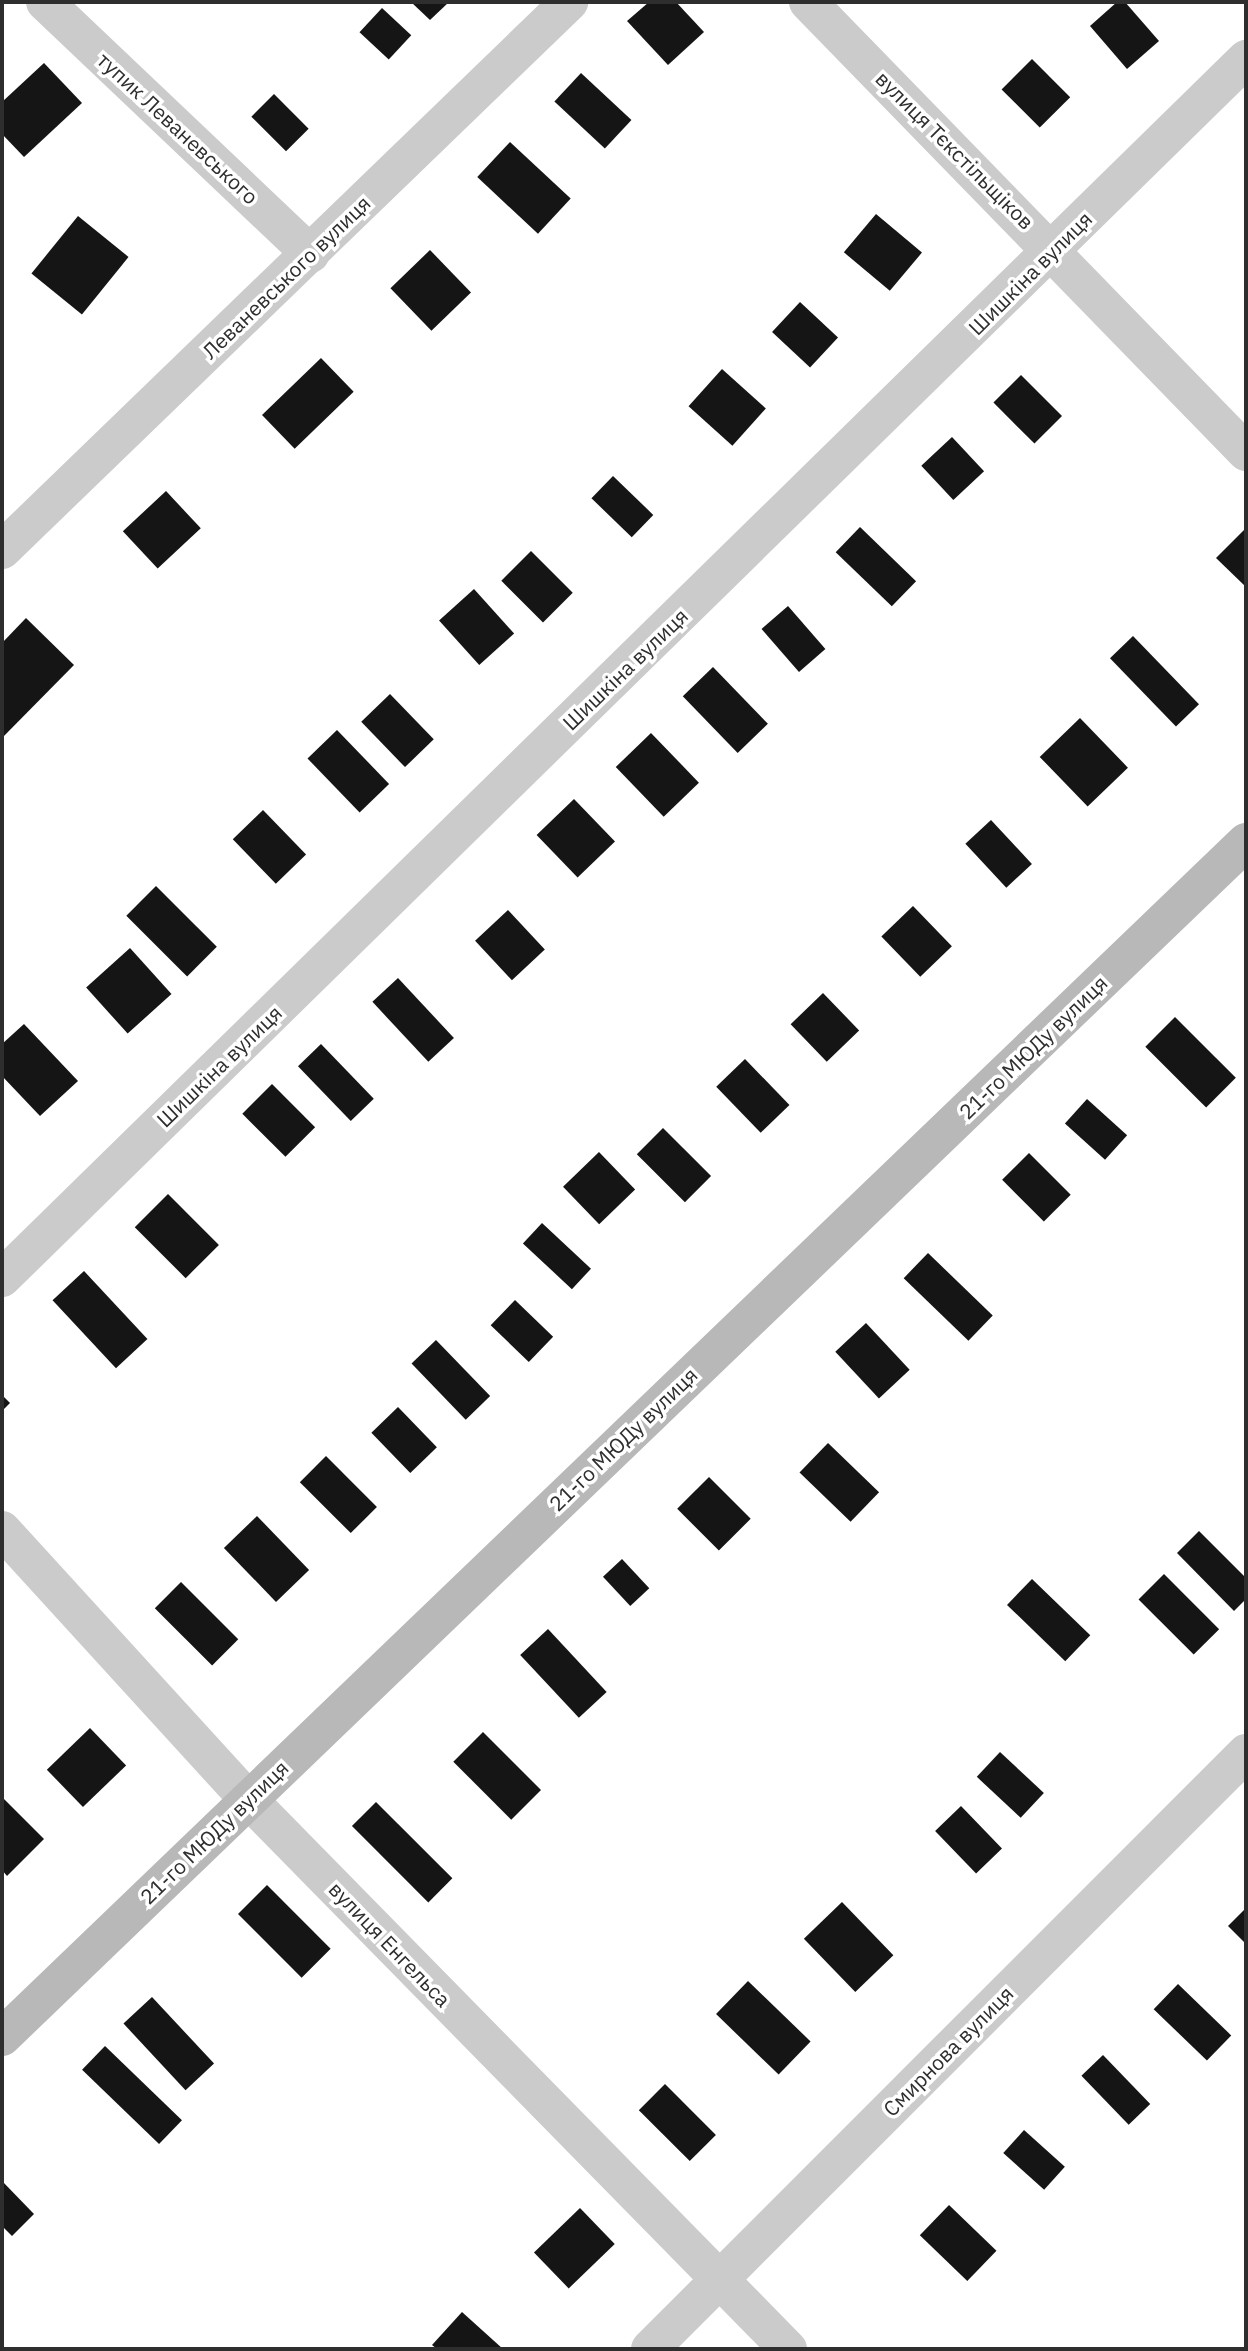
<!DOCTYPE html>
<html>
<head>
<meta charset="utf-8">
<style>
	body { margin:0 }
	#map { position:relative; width:1248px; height:2351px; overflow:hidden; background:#fff; font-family:"IBM Plex Sans",sans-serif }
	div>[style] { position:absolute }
	.building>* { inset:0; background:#151515; transform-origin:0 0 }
	.street>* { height:38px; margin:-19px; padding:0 19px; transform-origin:19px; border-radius:19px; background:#cbcbcb }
	.secondary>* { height:38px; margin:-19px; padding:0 19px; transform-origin:19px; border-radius:19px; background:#b8b8b8 }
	span { translate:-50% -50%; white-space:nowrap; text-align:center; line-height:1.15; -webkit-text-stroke:7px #fff; paint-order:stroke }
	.street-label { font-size:21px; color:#2e2e2e }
	.frame { position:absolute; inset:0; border:4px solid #2e2e2e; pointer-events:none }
</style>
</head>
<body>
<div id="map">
	<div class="building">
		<i style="clip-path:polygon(411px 2px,449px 2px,430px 20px)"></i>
		<i style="clip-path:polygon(649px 2px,676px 2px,704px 32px,668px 65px,627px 21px)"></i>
		<i style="clip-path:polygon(1117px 2px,1125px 2px,1159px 41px,1127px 69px,1090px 26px)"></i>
		<i style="left:382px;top:8px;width:40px;height:33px;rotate:43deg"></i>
		<i style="left:1032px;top:59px;width:54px;height:43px;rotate:45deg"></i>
		<i style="clip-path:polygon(44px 63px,82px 103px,24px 157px,2px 134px,2px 102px)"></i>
		<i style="left:581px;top:73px;width:69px;height:39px;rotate:43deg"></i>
		<i style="left:274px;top:94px;width:49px;height:32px;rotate:45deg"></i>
		<i style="left:510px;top:142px;width:83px;height:48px;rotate:43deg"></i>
		<i style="left:876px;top:214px;width:60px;height:50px;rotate:40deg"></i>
		<i style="left:78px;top:216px;width:65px;height:74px;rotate:39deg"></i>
		<i style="left:430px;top:250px;width:59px;height:55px;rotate:46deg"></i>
		<i style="left:800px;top:302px;width:52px;height:41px;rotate:43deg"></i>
		<i style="left:321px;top:358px;width:47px;height:82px;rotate:46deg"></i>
		<i style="left:722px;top:369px;width:59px;height:50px;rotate:42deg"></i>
		<i style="left:1021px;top:375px;width:58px;height:39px;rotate:45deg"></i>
		<i style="left:952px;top:437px;width:47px;height:42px;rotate:47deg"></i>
		<i style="left:613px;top:476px;width:56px;height:31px;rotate:44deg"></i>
		<i style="left:166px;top:491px;width:51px;height:59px;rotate:47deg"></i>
		<i style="left:860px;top:527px;width:78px;height:35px;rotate:44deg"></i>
		<i style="clip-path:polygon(1246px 528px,1246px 587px,1216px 558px)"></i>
		<i style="left:531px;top:551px;width:59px;height:42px;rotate:45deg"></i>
		<i style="left:474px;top:589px;width:60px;height:47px;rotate:48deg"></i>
		<i style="left:788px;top:606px;width:57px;height:35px;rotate:49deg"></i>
		<i style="clip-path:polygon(26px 618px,74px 665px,2px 738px,2px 643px)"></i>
		<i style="left:1133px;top:636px;width:95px;height:32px;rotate:46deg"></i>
		<i style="left:713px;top:667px;width:79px;height:42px;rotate:46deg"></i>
		<i style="left:390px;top:694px;width:63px;height:40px;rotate:46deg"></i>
		<i style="left:1080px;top:718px;width:69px;height:56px;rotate:46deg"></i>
		<i style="left:337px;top:730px;width:75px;height:41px;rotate:46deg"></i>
		<i style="left:651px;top:733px;width:69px;height:49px;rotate:46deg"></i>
		<i style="left:574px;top:799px;width:59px;height:52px;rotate:46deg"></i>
		<i style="left:263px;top:810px;width:62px;height:42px;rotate:46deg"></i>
		<i style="left:991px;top:820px;width:60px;height:35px;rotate:47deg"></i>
		<i style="left:156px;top:886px;width:86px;height:42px;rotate:45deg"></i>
		<i style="left:913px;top:906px;width:56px;height:44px;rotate:46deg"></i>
		<i style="left:508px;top:910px;width:54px;height:45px;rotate:47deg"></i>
		<i style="left:130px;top:948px;width:62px;height:59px;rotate:48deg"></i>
		<i style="left:398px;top:978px;width:82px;height:35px;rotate:47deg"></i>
		<i style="left:823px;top:993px;width:52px;height:45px;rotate:46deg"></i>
		<i style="left:1175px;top:1017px;width:86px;height:42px;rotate:45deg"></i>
		<i style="clip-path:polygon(24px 1024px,78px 1081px,40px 1116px,2px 1076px,2px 1044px)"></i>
		<i style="left:321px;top:1044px;width:76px;height:32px;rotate:46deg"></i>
		<i style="left:745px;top:1059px;width:64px;height:40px;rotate:46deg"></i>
		<i style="left:272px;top:1084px;width:61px;height:42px;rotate:45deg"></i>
		<i style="left:1087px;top:1099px;width:54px;height:33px;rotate:42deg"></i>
		<i style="left:663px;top:1128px;width:68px;height:37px;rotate:45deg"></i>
		<i style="left:599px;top:1152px;width:52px;height:50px;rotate:46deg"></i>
		<i style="left:1029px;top:1153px;width:59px;height:38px;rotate:45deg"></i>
		<i style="left:168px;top:1194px;width:72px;height:47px;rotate:45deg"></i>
		<i style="left:542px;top:1223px;width:67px;height:28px;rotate:43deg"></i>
		<i style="left:928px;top:1253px;width:90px;height:35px;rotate:44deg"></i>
		<i style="left:84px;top:1271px;width:93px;height:43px;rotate:47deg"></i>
		<i style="left:515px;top:1300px;width:53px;height:35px;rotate:44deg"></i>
		<i style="left:866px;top:1323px;width:64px;height:42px;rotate:47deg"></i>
		<i style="left:436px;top:1340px;width:78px;height:34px;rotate:46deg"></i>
		<i style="clip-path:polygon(2px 1395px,10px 1403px,2px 1411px)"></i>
		<i style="left:398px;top:1407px;width:56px;height:37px;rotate:46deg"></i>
		<i style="left:828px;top:1443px;width:71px;height:41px;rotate:44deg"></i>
		<i style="left:326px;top:1456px;width:72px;height:37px;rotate:45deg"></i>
		<i style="left:709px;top:1477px;width:59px;height:45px;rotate:45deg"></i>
		<i style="left:257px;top:1516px;width:75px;height:46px;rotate:46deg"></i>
		<i style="clip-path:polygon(1199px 1531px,1246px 1578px,1246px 1599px,1234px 1611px,1177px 1553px)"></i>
		<i style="left:622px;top:1559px;width:40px;height:26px;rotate:47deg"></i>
		<i style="left:1164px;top:1574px;width:78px;height:36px;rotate:45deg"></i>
		<i style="left:1032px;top:1579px;width:81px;height:36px;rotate:44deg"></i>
		<i style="left:181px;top:1582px;width:81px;height:37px;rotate:45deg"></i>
		<i style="left:548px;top:1629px;width:86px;height:38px;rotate:47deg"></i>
		<i style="left:90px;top:1728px;width:52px;height:60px;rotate:46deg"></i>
		<i style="left:483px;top:1732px;width:82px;height:42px;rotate:45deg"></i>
		<i style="left:1000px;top:1752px;width:60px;height:34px;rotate:43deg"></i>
		<i style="clip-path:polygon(2px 1797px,44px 1839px,7px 1876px,2px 1870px)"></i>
		<i style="left:376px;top:1802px;width:108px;height:34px;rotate:45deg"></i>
		<i style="left:961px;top:1806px;width:59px;height:36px;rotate:46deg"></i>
		<i style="left:267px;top:1885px;width:90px;height:41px;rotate:45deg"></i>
		<i style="left:842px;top:1902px;width:74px;height:53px;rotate:46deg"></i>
		<i style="clip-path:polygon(1246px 1908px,1246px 1944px,1228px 1926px)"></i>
		<i style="left:748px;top:1981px;width:87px;height:46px;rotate:44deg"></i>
		<i style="left:1178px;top:1984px;width:74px;height:35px;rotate:44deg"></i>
		<i style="left:152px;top:1997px;width:91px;height:39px;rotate:47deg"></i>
		<i style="left:105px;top:2046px;width:107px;height:33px;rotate:44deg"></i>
		<i style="left:1103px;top:2055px;width:68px;height:30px;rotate:46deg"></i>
		<i style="left:665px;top:2084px;width:72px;height:37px;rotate:45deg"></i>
		<i style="left:1024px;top:2130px;width:55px;height:31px;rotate:42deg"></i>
		<i style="clip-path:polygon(2px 2181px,34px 2214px,12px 2236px,2px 2226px)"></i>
		<i style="left:949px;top:2205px;width:66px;height:42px;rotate:44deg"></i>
		<i style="left:580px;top:2208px;width:50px;height:64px;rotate:46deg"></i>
		<i style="clip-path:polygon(462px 2312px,503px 2349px,437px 2349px,432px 2345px)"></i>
	</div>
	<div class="street">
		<i style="left:45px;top:2px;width:366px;rotate:43.5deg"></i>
		<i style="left:808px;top:2px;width:628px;rotate:45.77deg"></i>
		<i style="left:2px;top:550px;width:789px;rotate:-44.02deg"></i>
		<i style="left:2px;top:1278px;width:1742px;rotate:-44.42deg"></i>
		<i style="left:2px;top:1530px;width:365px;rotate:47.6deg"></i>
		<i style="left:248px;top:1799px;width:771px;rotate:45.53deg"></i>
		<i style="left:650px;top:2349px;width:843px;rotate:-45deg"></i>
	</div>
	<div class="secondary">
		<i style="left:2px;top:2037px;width:1725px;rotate:-43.85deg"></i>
	</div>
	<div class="street-label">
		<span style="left:178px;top:128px;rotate:43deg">тупик Леваневського</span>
		<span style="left:955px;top:150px;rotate:45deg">вулиця Тєкстільщіков</span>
		<span style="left:1030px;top:273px;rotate:-45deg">Шишкіна вулиця</span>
		<span style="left:286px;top:277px;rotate:-44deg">Леваневського вулиця</span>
		<span style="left:625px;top:669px;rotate:-44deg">Шишкіна вулиця</span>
		<span style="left:1033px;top:1047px;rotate:-44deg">21-го МЮДу вулиця</span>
		<span style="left:219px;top:1066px;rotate:-44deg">Шишкіна вулиця</span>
		<span style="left:623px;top:1439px;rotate:-44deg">21-го МЮДу вулиця</span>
		<span style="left:214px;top:1832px;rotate:-44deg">21-го МЮДу вулиця</span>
		<span style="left:390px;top:1944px;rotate:46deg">вулиця Енгельса</span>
		<span style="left:948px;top:2051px;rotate:-45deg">Смирнова вулиця</span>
	</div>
	<div class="frame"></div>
</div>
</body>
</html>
